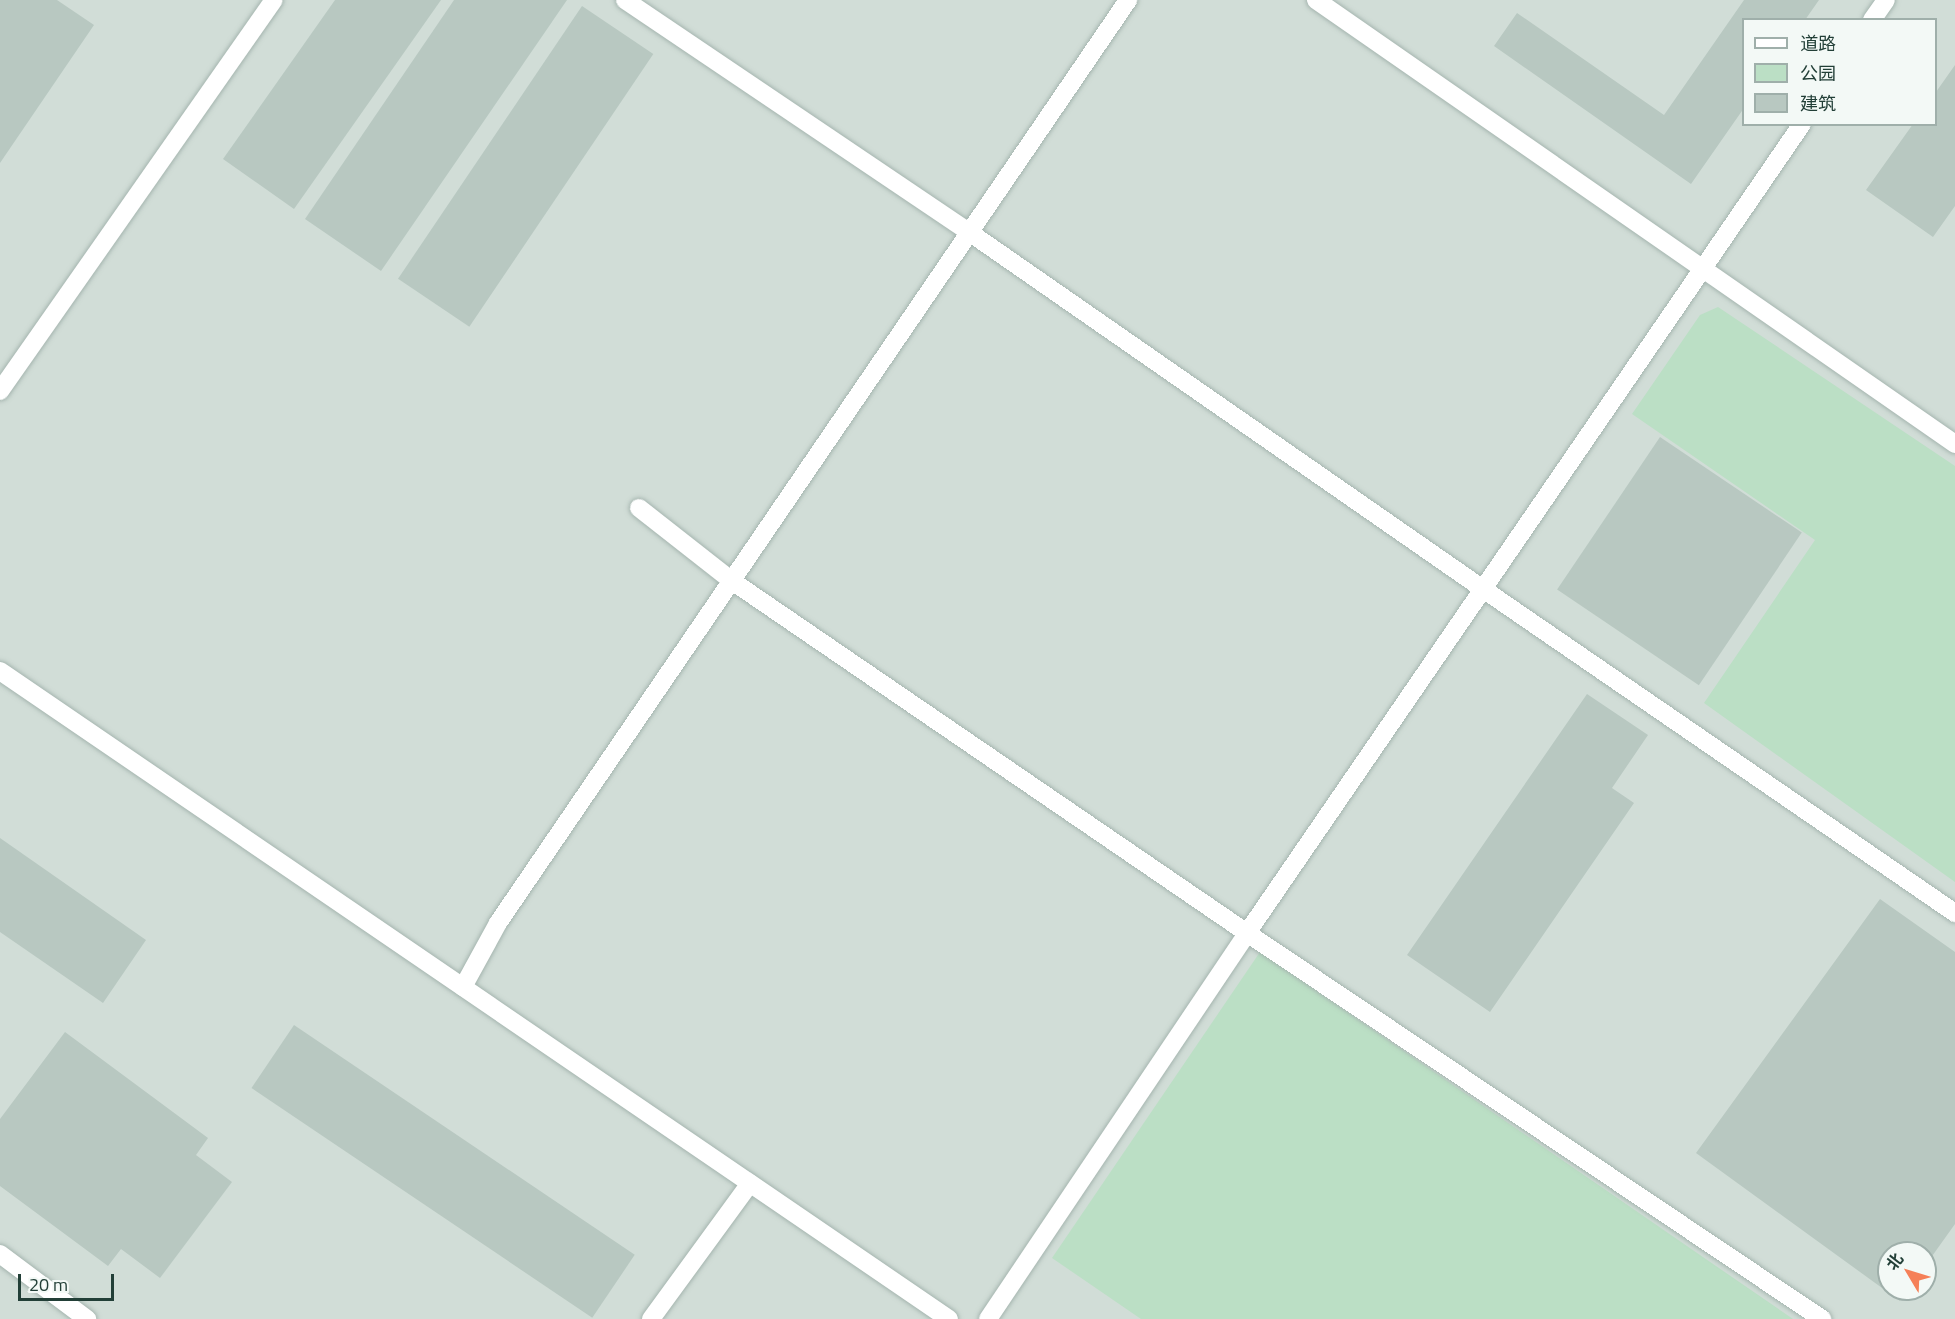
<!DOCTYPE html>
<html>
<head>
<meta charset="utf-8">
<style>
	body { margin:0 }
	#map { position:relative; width:1955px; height:1319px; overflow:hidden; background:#e3ede8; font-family:"Titillium Web","Noto Sans SC",sans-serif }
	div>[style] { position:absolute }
	.built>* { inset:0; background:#d1ddd7 }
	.green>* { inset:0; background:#bbdfc5 }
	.building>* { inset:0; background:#b8c8c1; transform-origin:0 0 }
	.roads { filter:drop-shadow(0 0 2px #a5b5af) drop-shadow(0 0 2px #a5b5af) }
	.minor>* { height:18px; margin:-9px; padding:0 9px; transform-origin:9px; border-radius:9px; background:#fff }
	span { translate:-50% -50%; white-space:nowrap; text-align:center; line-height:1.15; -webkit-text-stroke:4.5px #f3f9f6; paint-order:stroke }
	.legend { position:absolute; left:1742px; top:18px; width:195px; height:108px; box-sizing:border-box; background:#f3f9f6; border:2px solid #9fafaa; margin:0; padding:8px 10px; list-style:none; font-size:18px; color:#223f37 }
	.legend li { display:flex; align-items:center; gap:12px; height:30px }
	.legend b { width:30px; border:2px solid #9fafaa }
	.north { position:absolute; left:1877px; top:1241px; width:60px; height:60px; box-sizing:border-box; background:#f3f9f6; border:2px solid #9fafaa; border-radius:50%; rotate:308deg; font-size:16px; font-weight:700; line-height:24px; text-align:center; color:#223f37 }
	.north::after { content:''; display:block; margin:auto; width:21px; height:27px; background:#f58058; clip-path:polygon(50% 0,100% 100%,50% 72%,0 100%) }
	.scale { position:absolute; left:18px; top:1274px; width:96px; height:27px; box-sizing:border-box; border:3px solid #223f37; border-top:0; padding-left:8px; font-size:18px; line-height:21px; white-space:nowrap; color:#223f37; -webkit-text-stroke:4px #f3f9f6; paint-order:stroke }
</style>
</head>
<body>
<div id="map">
	<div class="built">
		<i style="clip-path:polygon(evenodd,0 0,1955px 0,1955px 1319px,0 1319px,0 0,1744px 20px,1936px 20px,1936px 124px,1744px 124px,1744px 20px,0 0,1889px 1253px,1925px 1253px,1925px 1289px,1889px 1289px,1889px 1253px)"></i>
	</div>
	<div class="green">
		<i style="clip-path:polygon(1718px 307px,1955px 466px,1955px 882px,1704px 703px,1815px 540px,1632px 414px,1700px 315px)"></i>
		<i style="clip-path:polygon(1260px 952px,1793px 1319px,1141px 1319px,1052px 1258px)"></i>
	</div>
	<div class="building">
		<i style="clip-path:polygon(0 0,57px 0,94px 25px,0 163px)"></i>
		<i style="clip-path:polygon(335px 0,441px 0,294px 209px,223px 159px)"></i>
		<i style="clip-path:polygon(454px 0,567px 0,381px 271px,305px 219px)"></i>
		<i style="clip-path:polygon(1744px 0,1819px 0,1805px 20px,1744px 20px,1744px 108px,1691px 184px,1494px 46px,1517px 13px,1664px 115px)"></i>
		<i style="left:582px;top:6px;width:86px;height:329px;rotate:34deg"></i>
		<i style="clip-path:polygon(1955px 65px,1955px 206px,1933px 237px,1866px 190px,1913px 124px,1936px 124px,1936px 92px)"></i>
		<i style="left:1660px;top:437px;width:171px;height:184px;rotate:34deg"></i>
		<i style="clip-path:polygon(1587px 694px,1648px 735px,1612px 788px,1634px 803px,1490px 1012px,1407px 955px)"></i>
		<i style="clip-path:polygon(0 838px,146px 940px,103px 1003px,0 932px)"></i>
		<i style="clip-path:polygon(1880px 899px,1955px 952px,1955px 1224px,1925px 1266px,1925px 1253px,1889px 1253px,1889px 1289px,1908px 1289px,1900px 1301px,1696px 1153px)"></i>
		<i style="left:294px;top:1025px;width:411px;height:76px;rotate:34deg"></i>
		<i style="clip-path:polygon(65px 1032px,208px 1138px,196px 1155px,232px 1182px,160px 1278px,121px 1249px,108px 1266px,0 1186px,0 1119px)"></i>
	</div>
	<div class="roads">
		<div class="minor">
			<i style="left:625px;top:0;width:415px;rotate:34deg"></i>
			<i style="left:969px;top:232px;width:626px;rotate:34.78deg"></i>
			<i style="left:1483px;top:589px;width:573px;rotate:34.47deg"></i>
			<i style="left:1316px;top:0;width:778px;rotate:34.79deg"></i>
			<i style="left:1872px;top:20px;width:24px;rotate:-55deg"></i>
			<i style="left:0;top:391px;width:477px;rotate:-55deg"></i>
			<i style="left:639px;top:508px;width:118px;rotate:38.1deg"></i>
			<i style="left:732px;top:581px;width:624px;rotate:34.35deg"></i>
			<i style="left:1247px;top:933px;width:693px;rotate:33.87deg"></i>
			<i style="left:0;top:671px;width:1149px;rotate:34.33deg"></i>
			<i style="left:463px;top:987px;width:73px;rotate:-61.3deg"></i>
			<i style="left:498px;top:923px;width:1118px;rotate:-55.68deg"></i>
			<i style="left:0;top:1254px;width:109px;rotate:36.8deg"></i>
			<i style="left:651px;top:1319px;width:168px;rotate:-53.9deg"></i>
			<i style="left:988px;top:1319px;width:465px;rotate:-56.1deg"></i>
			<i style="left:1247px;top:933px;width:981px;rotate:-55.55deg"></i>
		</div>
	</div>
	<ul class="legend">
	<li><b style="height:8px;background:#fff"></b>道路</li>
	<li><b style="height:16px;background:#bbdfc5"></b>公园</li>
	<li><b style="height:16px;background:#b8c8c1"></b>建筑</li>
	</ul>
	<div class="north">北</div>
	<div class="scale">20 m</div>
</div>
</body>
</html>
